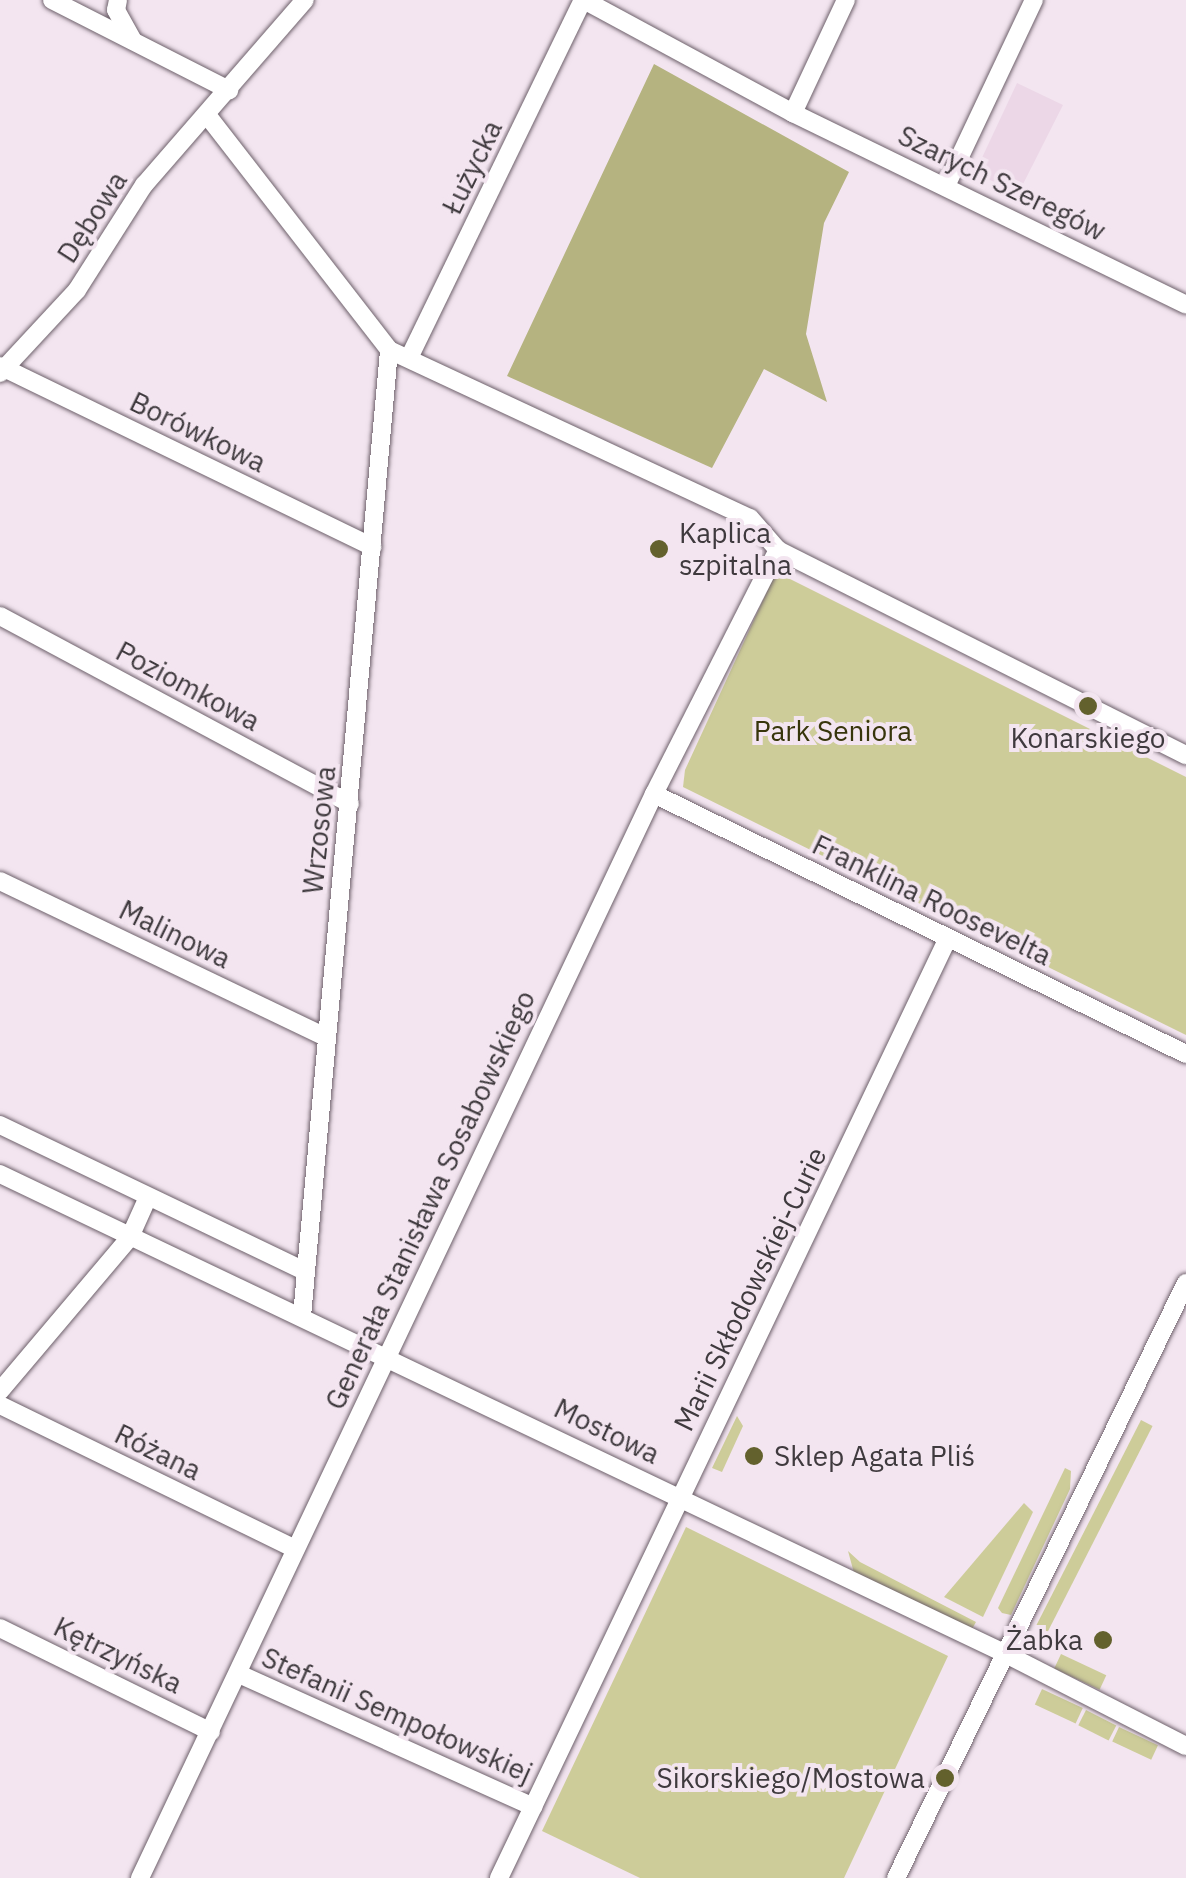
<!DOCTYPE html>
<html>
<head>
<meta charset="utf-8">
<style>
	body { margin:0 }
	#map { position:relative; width:1186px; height:1878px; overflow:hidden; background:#f3e5f0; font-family:"IBM Plex Sans",sans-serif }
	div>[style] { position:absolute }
	.built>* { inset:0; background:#ecd7e7 }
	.green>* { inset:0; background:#cdcc99; transform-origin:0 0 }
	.forest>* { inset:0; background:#b5b380 }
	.roads { filter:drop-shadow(0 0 2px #6d606a) drop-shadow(0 0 2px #6d606a) }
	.minor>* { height:18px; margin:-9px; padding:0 9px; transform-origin:9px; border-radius:9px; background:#fff }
	.dots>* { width:28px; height:28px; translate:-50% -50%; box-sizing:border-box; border:5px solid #f3e5f0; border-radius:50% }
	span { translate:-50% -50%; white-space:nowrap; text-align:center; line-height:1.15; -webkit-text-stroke:8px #f3e5f0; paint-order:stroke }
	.street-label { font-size:28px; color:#3f3a3e }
	.poi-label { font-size:28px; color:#3f3a3e }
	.left { translate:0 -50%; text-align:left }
	.right { translate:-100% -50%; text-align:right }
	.park-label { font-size:28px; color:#37350b }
</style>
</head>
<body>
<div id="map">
	<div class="built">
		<i style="clip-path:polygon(1017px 83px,1063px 105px,1018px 194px,984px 177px,980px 162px)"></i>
	</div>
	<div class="green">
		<i style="clip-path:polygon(776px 572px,1186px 777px,1186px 1035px,683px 787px,685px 770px)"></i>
		<i style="clip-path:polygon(737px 1416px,743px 1426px,722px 1472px,712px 1468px)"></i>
		<i style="left:1141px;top:1420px;width:13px;height:231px;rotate:27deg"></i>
		<i style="clip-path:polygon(1065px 1468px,1071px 1471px,1070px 1489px,1011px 1615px,1002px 1613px,998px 1608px)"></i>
		<i style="clip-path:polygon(1024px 1503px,1033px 1512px,983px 1617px,944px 1597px)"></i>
		<i style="clip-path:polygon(686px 1527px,948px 1656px,844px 1878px,640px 1878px,542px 1831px)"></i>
		<i style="clip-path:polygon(848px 1551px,860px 1562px,976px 1622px,972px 1629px,854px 1573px)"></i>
		<i style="left:1061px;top:1654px;width:50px;height:16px;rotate:25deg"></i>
		<i style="left:1042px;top:1689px;width:45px;height:17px;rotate:25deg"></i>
		<i style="left:1086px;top:1710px;width:34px;height:17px;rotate:27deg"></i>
		<i style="left:1119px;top:1727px;width:43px;height:16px;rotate:25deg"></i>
	</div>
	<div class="forest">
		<i style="clip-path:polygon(654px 64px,849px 172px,824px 223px,806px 334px,827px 402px,764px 369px,712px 468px,507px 376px)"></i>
	</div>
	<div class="roads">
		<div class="minor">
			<i style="left:52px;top:0;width:199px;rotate:27deg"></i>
			<i style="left:118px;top:0;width:10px;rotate:101deg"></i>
			<i style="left:116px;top:10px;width:35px;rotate:61deg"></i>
			<i style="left:584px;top:0;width:238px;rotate:28.4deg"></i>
			<i style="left:793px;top:113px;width:437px;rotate:26deg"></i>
			<i style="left:793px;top:113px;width:125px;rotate:-64.9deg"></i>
			<i style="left:207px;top:115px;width:297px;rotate:52.2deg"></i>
			<i style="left:389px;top:350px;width:398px;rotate:25deg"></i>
			<i style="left:750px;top:518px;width:43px;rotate:48.8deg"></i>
			<i style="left:778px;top:550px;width:457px;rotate:26.7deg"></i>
			<i style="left:946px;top:186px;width:206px;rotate:-64.7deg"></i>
			<i style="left:409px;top:358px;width:398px;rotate:-64.1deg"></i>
			<i style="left:0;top:366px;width:414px;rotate:25.9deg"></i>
			<i style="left:0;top:373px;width:113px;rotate:-47.1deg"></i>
			<i style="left:77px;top:290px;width:125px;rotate:-57.5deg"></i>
			<i style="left:144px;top:185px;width:245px;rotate:-49deg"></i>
			<i style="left:0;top:616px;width:397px;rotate:28.2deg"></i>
			<i style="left:654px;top:794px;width:592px;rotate:26.05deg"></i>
			<i style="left:0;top:881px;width:361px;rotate:25.6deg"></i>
			<i style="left:0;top:1125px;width:338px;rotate:25.6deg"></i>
			<i style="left:0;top:1174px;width:1115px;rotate:25.51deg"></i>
			<i style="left:1006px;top:1654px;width:202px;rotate:27.1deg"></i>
			<i style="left:302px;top:1316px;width:970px;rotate:-84.85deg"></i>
			<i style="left:0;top:1391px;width:202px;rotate:-49.8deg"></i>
			<i style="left:130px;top:1237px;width:44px;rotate:-65.8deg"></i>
			<i style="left:0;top:1405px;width:326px;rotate:26deg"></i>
			<i style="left:0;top:1628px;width:235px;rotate:26.2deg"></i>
			<i style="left:239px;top:1674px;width:323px;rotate:24.3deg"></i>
			<i style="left:140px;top:1878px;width:1200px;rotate:-64.63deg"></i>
			<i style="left:654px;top:794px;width:274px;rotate:-63.1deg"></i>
			<i style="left:499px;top:1878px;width:1039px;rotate:-64.47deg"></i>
			<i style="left:896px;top:1878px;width:662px;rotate:-64.02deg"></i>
		</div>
	</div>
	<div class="dots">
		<i style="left:659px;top:549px;background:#63612d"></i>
		<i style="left:1088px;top:706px;background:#63612d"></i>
		<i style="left:754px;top:1456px;background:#63612d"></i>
		<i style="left:1103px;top:1640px;background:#63612d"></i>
		<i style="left:945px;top:1778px;background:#63612d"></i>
	</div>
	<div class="street-label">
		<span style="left:472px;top:167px;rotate:-64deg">Łużycka</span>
		<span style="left:1002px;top:183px;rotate:26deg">Szarych Szeregów</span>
		<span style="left:92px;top:217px;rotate:-57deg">Dębowa</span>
		<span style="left:198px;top:432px;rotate:26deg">Borówkowa</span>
		<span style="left:188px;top:686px;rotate:28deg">Poziomkowa</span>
		<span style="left:319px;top:830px;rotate:-84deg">Wrzosowa</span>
		<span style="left:932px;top:900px;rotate:26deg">Franklina Roosevelta</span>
		<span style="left:175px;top:934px;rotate:26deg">Malinowa</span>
		<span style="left:430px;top:1200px;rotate:-65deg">Generała Stanisława Sosabowskiego</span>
		<span style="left:750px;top:1289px;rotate:-64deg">Marii Skłodowskiej-Curie</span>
		<span style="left:607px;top:1431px;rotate:26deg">Mostowa</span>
		<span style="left:158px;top:1452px;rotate:26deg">Różana</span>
		<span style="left:118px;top:1655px;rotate:26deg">Kętrzyńska</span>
		<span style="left:397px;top:1715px;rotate:24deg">Stefanii Sempołowskiej</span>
	</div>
	<div class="poi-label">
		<span class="left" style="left:679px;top:549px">Kaplica<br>szpitalna</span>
		<span style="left:1088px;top:738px">Konarskiego</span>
		<span class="left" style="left:774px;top:1456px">Sklep Agata Pliś</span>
		<span class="right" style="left:1083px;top:1640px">Żabka</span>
		<span class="right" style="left:925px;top:1778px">Sikorskiego/Mostowa</span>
	</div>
	<div class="park-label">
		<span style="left:833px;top:731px">Park Seniora</span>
	</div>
</div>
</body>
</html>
